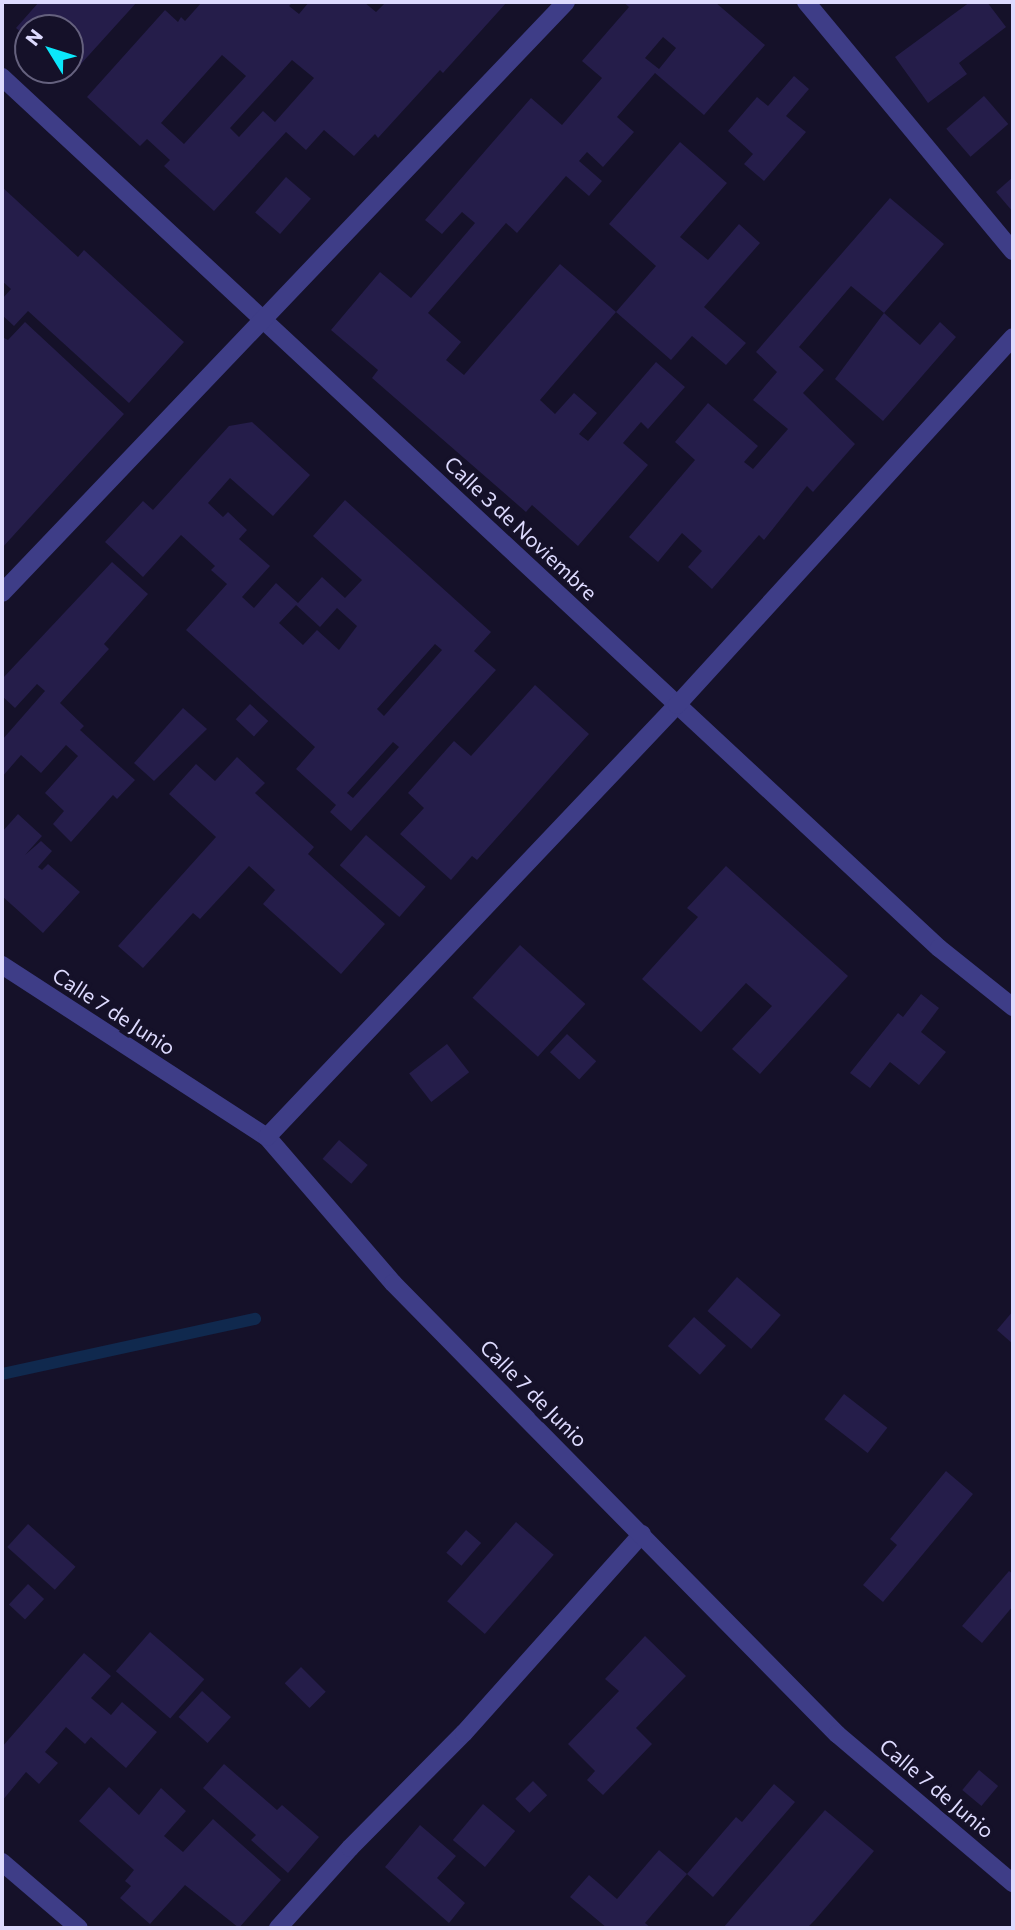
<!DOCTYPE html>
<html>
<head>
<meta charset="utf-8">
<style>
	body { margin:0 }
	#map { position:relative; width:1015px; height:1930px; overflow:hidden; background:#151129; font-family:Commissioner,sans-serif }
	div>[style] { position:absolute }
	.stream>* { height:12px; margin:-6px; padding:0 6px; transform-origin:6px; border-radius:6px; background:#10294e }
	.building>* { inset:0; background:#251d4a; transform-origin:0 0 }
	.lane>* { height:18px; margin:-9px; padding:0 9px; transform-origin:9px; border-radius:9px; background:#3e3d87 }
	.street>* { height:18px; margin:-9px; padding:0 9px; transform-origin:9px; border-radius:9px; background:#3e3d87 }
	span { translate:-50% -50%; white-space:nowrap; text-align:center; line-height:1.15; -webkit-text-stroke:7px #151129; paint-order:stroke }
	.street-label { font-size:21px; color:#dddafe }
	.frame { position:absolute; inset:0; border:4px solid #dddafe; pointer-events:none }
	.north { position:absolute; left:14px; top:14px; width:70px; height:70px; box-sizing:border-box; background:#151129; border:2px solid #65617e; border-radius:50%; rotate:308deg; font-size:19px; font-weight:700; line-height:28px; text-align:center; color:#dddafe }
	.north::after { content:''; display:block; margin:auto; width:24px; height:32px; background:#0be7fa; clip-path:polygon(50% 0,100% 100%,50% 72%,0 100%) }
</style>
</head>
<body>
<div id="map">
	<div class="stream">
		<i style="left:2px;top:1374px;width:259px;rotate:-12.3deg"></i>
	</div>
	<div class="building">
		<i style="clip-path:polygon(39px 2px,137px 2px,70px 76px,63px 70px,70px 70px,70px 28px,28px 28px,28px 38px,16px 28px)"></i>
		<i style="clip-path:polygon(evenodd,202px 2px,293px 2px,289px 6px,299px 14px,309px 2px,364px 2px,376px 12px,386px 2px,507px 2px,443px 73px,440px 70px,378px 138px,375px 134px,354px 156px,324px 130px,306px 150px,286px 132px,214px 211px,164px 166px,170px 160px,147px 139px,140px 146px,87px 97px,165px 10px,178px 22px,181px 17px,185px 21px,202px 2px,222px 55px,246px 76px,184px 144px,161px 123px,222px 55px,202px 2px,292px 60px,314px 78px,275px 122px,263px 111px,239px 137px,230px 128px,292px 60px)"></i>
		<i style="clip-path:polygon(evenodd,623px 2px,715px 2px,765px 45px,704px 115px,655px 73px,617px 117px,634px 132px,603px 167px,587px 152px,579px 161px,602px 181px,589px 196px,566px 176px,517px 233px,506px 223px,428px 313px,461px 342px,446px 360px,464px 375px,560px 264px,616px 312px,656px 266px,609px 224px,680px 142px,727px 183px,680px 237px,708px 260px,739px 224px,760px 243px,704px 307px,746px 343px,726px 365px,692px 336px,671px 360px,616px 312px,540px 400px,555px 414px,574px 393px,597px 413px,579px 434px,588px 441px,656px 362px,685px 387px,648px 429px,641px 422px,623px 443px,648px 465px,578px 546px,532px 505px,526px 512px,372px 378px,378px 370px,331px 330px,380px 272px,411px 298px,475px 223px,462px 212px,442px 234px,425px 220px,531px 98px,562px 125px,602px 78px,582px 61px,629px 7px,623px 2px,663px 37px,676px 48px,659px 69px,645px 58px,663px 37px)"></i>
		<i style="clip-path:polygon(970px 2px,987px 2px,1006px 27px,959px 63px,967px 74px,928px 103px,895px 57px)"></i>
		<i style="clip-path:polygon(794px 76px,809px 89px,786px 116px,806px 132px,764px 181px,744px 164px,753px 154px,728px 131px,757px 97px,768px 106px)"></i>
		<i style="left:984px;top:96px;width:37px;height:50px;rotate:49deg"></i>
		<i style="left:286px;top:177px;width:33px;height:47px;rotate:41deg"></i>
		<i style="clip-path:polygon(1013px 177px,1013px 212px,996px 192px)"></i>
		<i style="clip-path:polygon(2px 187px,78px 257px,84px 250px,184px 342px,129px 403px,28px 311px,14px 326px,2px 315px,2px 299px,11px 289px,2px 281px)"></i>
		<i style="clip-path:polygon(890px 198px,944px 244px,884px 313px,851px 286px,799px 347px,824px 370px,803px 393px,855px 444px,813px 492px,807px 486px,764px 540px,759px 535px,712px 589px,688px 567px,702px 551px,682px 533px,658px 562px,629px 537px,695px 460px,675px 442px,708px 403px,758px 446px,744px 462px,753px 469px,788px 429px,753px 400px,777px 372px,756px 352px)"></i>
		<i style="clip-path:polygon(884px 313px,920px 345px,940px 322px,956px 337px,883px 421px,835px 379px)"></i>
		<i style="clip-path:polygon(25px 322px,124px 414px,2px 548px,2px 337px,8px 340px)"></i>
		<i style="clip-path:polygon(evenodd,252px 422px,310px 475px,273px 516px,230px 478px,208px 503px,223px 517px,228px 512px,247px 530px,239px 539px,270px 566px,242px 597px,254px 608px,276px 583px,298px 603px,322px 577px,345px 598px,362px 580px,313px 536px,345px 500px,491px 632px,474px 651px,496px 670px,351px 831px,330px 812px,336px 805px,296px 769px,315px 747px,186px 630px,227px 584px,211px 570px,215px 566px,181px 535px,143px 577px,105px 542px,143px 501px,153px 510px,229px 426px,252px 422px,296px 605px,320px 627px,337px 608px,357px 626px,339px 650px,317px 630px,303px 645px,279px 623px,296px 605px,252px 422px,435px 644px,442px 650px,384px 716px,377px 709px,435px 644px,252px 422px,393px 742px,399px 747px,353px 798px,347px 793px,393px 742px)"></i>
		<i style="clip-path:polygon(112px 562px,148px 594px,104px 644px,109px 649px,60px 703px,84px 726px,80px 730px,135px 780px,117px 799px,113px 795px,71px 842px,53px 824px,64px 811px,45px 793px,78px 756px,66px 745px,41px 773px,21px 755px,2px 777px,2px 740px,45px 691px,37px 684px,15px 708px,2px 696px,2px 679px)"></i>
		<i style="clip-path:polygon(535px 685px,589px 734px,477px 860px,472px 856px,451px 880px,400px 834px,424px 808px,408px 793px,454px 741px,471px 756px)"></i>
		<i style="left:250px;top:704px;width:25px;height:21px;rotate:43deg"></i>
		<i style="clip-path:polygon(183px 708px,207px 729px,154px 781px,134px 763px)"></i>
		<i style="clip-path:polygon(237px 757px,265px 783px,255px 793px,314px 847px,308px 854px,385px 924px,341px 974px,263px 904px,275px 890px,249px 866px,200px 919px,193px 913px,143px 968px,118px 946px,216px 837px,169px 794px,196px 764px,215px 781px)"></i>
		<i style="clip-path:polygon(18px 814px,42px 836px,25px 855px,41px 841px,52px 851px,38px 867px,42px 870px,48px 864px,80px 892px,43px 933px,2px 896px,2px 832px)"></i>
		<i style="left:366px;top:835px;width:79px;height:40px;rotate:41deg"></i>
		<i style="clip-path:polygon(726px 866px,848px 976px,760px 1074px,732px 1049px,772px 1006px,746px 983px,701px 1032px,642px 979px,698px 917px,687px 908px)"></i>
		<i style="left:520px;top:945px;width:88px;height:71px;rotate:42deg"></i>
		<i style="clip-path:polygon(921px 994px,939px 1008px,921px 1032px,946px 1052px,919px 1085px,890px 1062px,870px 1088px,850px 1073px,898px 1013px,903px 1017px)"></i>
		<i style="left:567px;top:1034px;width:40px;height:25px;rotate:43deg"></i>
		<i style="left:447px;top:1044px;width:36px;height:48px;rotate:52deg"></i>
		<i style="left:339px;top:1140px;width:38px;height:25px;rotate:41deg"></i>
		<i style="left:737px;top:1277px;width:58px;height:45px;rotate:41deg"></i>
		<i style="clip-path:polygon(1013px 1311px,1013px 1344px,997px 1330px)"></i>
		<i style="left:694px;top:1317px;width:43px;height:39px;rotate:42deg"></i>
		<i style="left:844px;top:1394px;width:55px;height:32px;rotate:38deg"></i>
		<i style="clip-path:polygon(946px 1471px,973px 1494px,883px 1602px,863px 1585px,897px 1545px,890px 1539px)"></i>
		<i style="left:516px;top:1522px;width:50px;height:105px;rotate:41deg"></i>
		<i style="left:28px;top:1524px;width:64px;height:31px;rotate:42deg"></i>
		<i style="left:466px;top:1530px;width:20px;height:30px;rotate:41deg"></i>
		<i style="clip-path:polygon(1009px 1571px,1013px 1574px,1013px 1606px,982px 1643px,962px 1626px)"></i>
		<i style="left:28px;top:1584px;width:22px;height:28px;rotate:43deg"></i>
		<i style="left:150px;top:1632px;width:72px;height:52px;rotate:41deg"></i>
		<i style="clip-path:polygon(645px 1636px,686px 1676px,636px 1728px,652px 1744px,603px 1795px,587px 1780px,595px 1771px,568px 1744px,619px 1691px,605px 1679px)"></i>
		<i style="clip-path:polygon(84px 1653px,111px 1676px,91px 1698px,111px 1715px,122px 1702px,157px 1732px,126px 1768px,91px 1737px,85px 1744px,66px 1727px,45px 1752px,58px 1763px,39px 1784px,26px 1772px,2px 1801px,2px 1747px)"></i>
		<i style="left:301px;top:1667px;width:35px;height:23px;rotate:45deg"></i>
		<i style="left:202px;top:1691px;width:39px;height:35px;rotate:42deg"></i>
		<i style="clip-path:polygon(224px 1764px,277px 1810px,282px 1805px,319px 1837px,288px 1873px,251px 1840px,256px 1835px,203px 1788px)"></i>
		<i style="left:979px;top:1770px;width:25px;height:26px;rotate:40deg"></i>
		<i style="left:533px;top:1781px;width:20px;height:25px;rotate:45deg"></i>
		<i style="clip-path:polygon(774px 1784px,795px 1802px,713px 1897px,687px 1874px,645px 1923px,651px 1928px,607px 1928px,570px 1897px,589px 1875px,617px 1899px,659px 1850px,687px 1874px,736px 1817px,742px 1822px)"></i>
		<i style="clip-path:polygon(109px 1787px,139px 1815px,161px 1788px,186px 1811px,164px 1836px,183px 1852px,213px 1819px,281px 1880px,239px 1928px,185px 1885px,150px 1924px,120px 1898px,131px 1886px,125px 1881px,134px 1870px,79px 1821px)"></i>
		<i style="left:483px;top:1804px;width:42px;height:47px;rotate:40deg"></i>
		<i style="clip-path:polygon(825px 1810px,874px 1851px,815px 1920px,807px 1928px,723px 1928px)"></i>
		<i style="clip-path:polygon(420px 1825px,456px 1856px,437px 1878px,465px 1903px,449px 1923px,385px 1867px)"></i>
	</div>
	<div class="lane">
		<i style="left:278px;top:1928px;width:108px;rotate:-48deg"></i>
		<i style="left:350px;top:1848px;width:162px;rotate:-45.3deg"></i>
		<i style="left:464px;top:1733px;width:267px;rotate:-48.2deg"></i>
	</div>
	<div class="street">
		<i style="left:806px;top:2px;width:324px;rotate:50.3deg"></i>
		<i style="left:2px;top:77px;width:1279px;rotate:42.91deg"></i>
		<i style="left:939px;top:948px;width:95px;rotate:38.6deg"></i>
		<i style="left:2px;top:593px;width:817px;rotate:-46.34deg"></i>
		<i style="left:2px;top:965px;width:316px;rotate:33deg"></i>
		<i style="left:267px;top:1137px;width:193px;rotate:49.2deg"></i>
		<i style="left:393px;top:1283px;width:633px;rotate:45.45deg"></i>
		<i style="left:837px;top:1734px;width:231px;rotate:40.3deg"></i>
		<i style="left:267px;top:1137px;width:596px;rotate:-46.5deg"></i>
		<i style="left:677px;top:705px;width:498px;rotate:-47.6deg"></i>
		<i style="left:2px;top:1862px;width:101px;rotate:40.6deg"></i>
	</div>
	<div class="street-label">
		<span style="left:521px;top:528px;rotate:43deg">Calle 3 de Noviembre</span>
		<span style="left:114px;top:1011px;rotate:33deg">Calle 7 de Junio</span>
		<span style="left:534px;top:1393px;rotate:45deg">Calle 7 de Junio</span>
		<span style="left:937px;top:1788px;rotate:40deg">Calle 7 de Junio</span>
	</div>
	<div class="frame"></div>
	<div class="north">N</div>
</div>
</body>
</html>
